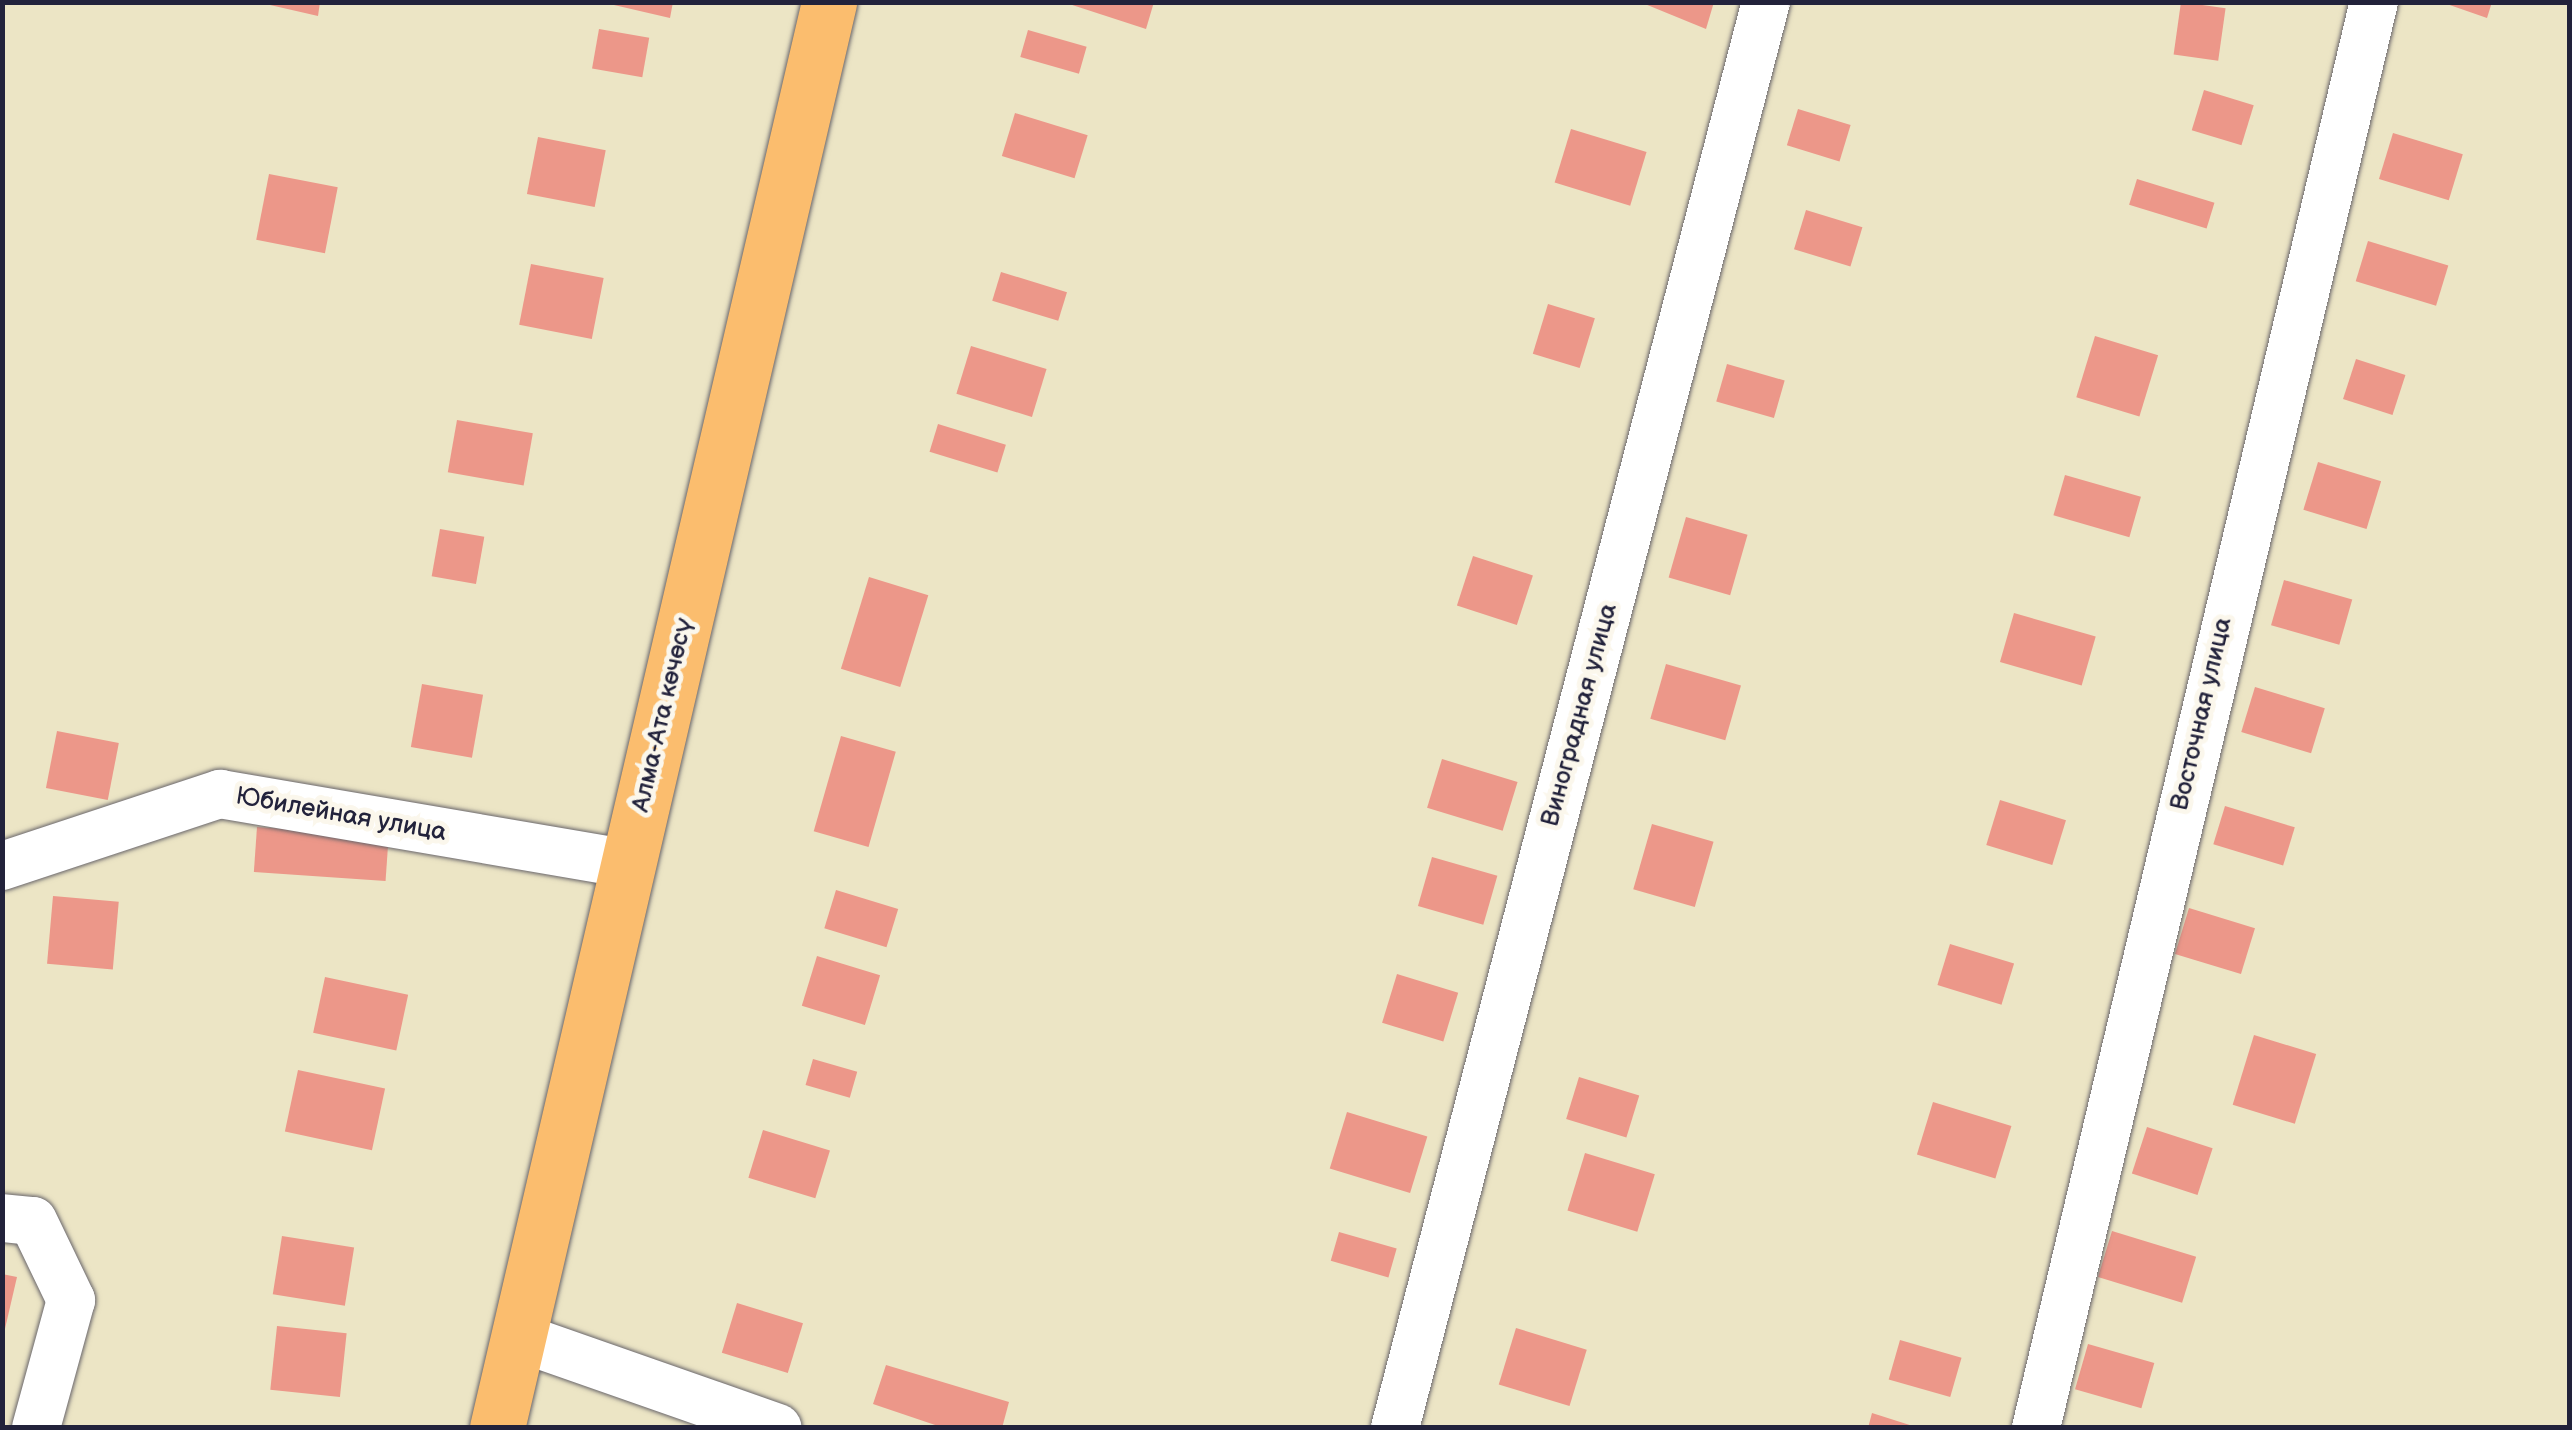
<!DOCTYPE html>
<html>
<head>
<meta charset="utf-8">
<style>
	body { margin:0 }
	#map { position:relative; width:2572px; height:1430px; overflow:hidden; background:#ece5c5; font-family:"Balsamiq Sans",sans-serif }
	div>[style] { position:absolute }
	.building>* { inset:0; background:#ec9789; transform-origin:0 0 }
	.roads { filter:drop-shadow(0 0 2px #69666b) drop-shadow(0 0 2px #69666b) }
	.minor>* { height:48px; margin:-24px; padding:0 24px; transform-origin:24px; border-radius:24px; background:#fff }
	.trunk>* { height:55px; margin:-27.5px; padding:0 27.5px; transform-origin:27.5px; border-radius:27.5px; background:#fbbd6e }
	span { translate:-50% -50%; white-space:nowrap; text-align:center; line-height:1.15; -webkit-text-stroke:10px #fbf7ec; paint-order:stroke }
	.street-label { font-size:25px; color:#22223b }
	.frame { position:absolute; inset:0; border:5px solid #22223b; pointer-events:none }
</style>
</head>
<body>
<div id="map">
	<div class="building">
		<i style="clip-path:polygon(257px 2px,320px 2px,318px 16px)"></i>
		<i style="clip-path:polygon(601px 2px,673px 2px,670px 18px)"></i>
		<i style="clip-path:polygon(1063px 2px,1154px 2px,1146px 29px)"></i>
		<i style="clip-path:polygon(1640px 2px,1714px 2px,1706px 29px)"></i>
		<i style="left:2181px;top:2px;width:45px;height:53px;rotate:8deg"></i>
		<i style="clip-path:polygon(2441px 2px,2492px 2px,2487px 18px)"></i>
		<i style="left:599px;top:29px;width:51px;height:40px;rotate:10deg"></i>
		<i style="left:1028px;top:30px;width:61px;height:28px;rotate:16deg"></i>
		<i style="left:2204px;top:90px;width:52px;height:42px;rotate:17deg"></i>
		<i style="left:1798px;top:109px;width:55px;height:38px;rotate:17deg"></i>
		<i style="left:1015px;top:113px;width:76px;height:45px;rotate:17deg"></i>
		<i style="left:1571px;top:129px;width:79px;height:56px;rotate:17deg"></i>
		<i style="left:2393px;top:133px;width:73px;height:48px;rotate:17deg"></i>
		<i style="left:538px;top:137px;width:69px;height:58px;rotate:11deg"></i>
		<i style="left:269px;top:174px;width:70px;height:67px;rotate:11deg"></i>
		<i style="left:2137px;top:179px;width:81px;height:27px;rotate:17deg"></i>
		<i style="left:1806px;top:210px;width:59px;height:41px;rotate:17deg"></i>
		<i style="left:2368px;top:241px;width:84px;height:42px;rotate:17deg"></i>
		<i style="left:531px;top:264px;width:74px;height:62px;rotate:11deg"></i>
		<i style="left:1001px;top:272px;width:69px;height:30px;rotate:17deg"></i>
		<i style="left:1548px;top:304px;width:49px;height:52px;rotate:17deg"></i>
		<i style="left:2095px;top:336px;width:66px;height:64px;rotate:17deg"></i>
		<i style="left:971px;top:346px;width:79px;height:50px;rotate:17deg"></i>
		<i style="left:2356px;top:359px;width:52px;height:42px;rotate:18deg"></i>
		<i style="left:1727px;top:364px;width:60px;height:39px;rotate:16deg"></i>
		<i style="left:457px;top:420px;width:77px;height:53px;rotate:10deg"></i>
		<i style="left:938px;top:424px;width:71px;height:29px;rotate:17deg"></i>
		<i style="left:2318px;top:462px;width:66px;height:50px;rotate:17deg"></i>
		<i style="left:2065px;top:475px;width:79px;height:42px;rotate:16deg"></i>
		<i style="left:1686px;top:517px;width:64px;height:63px;rotate:16deg"></i>
		<i style="left:440px;top:529px;width:45px;height:48px;rotate:10deg"></i>
		<i style="left:1473px;top:556px;width:63px;height:52px;rotate:18deg"></i>
		<i style="left:869px;top:577px;width:62px;height:96px;rotate:17deg"></i>
		<i style="left:2284px;top:580px;width:71px;height:47px;rotate:16deg"></i>
		<i style="left:2014px;top:613px;width:85px;height:51px;rotate:16deg"></i>
		<i style="left:1666px;top:664px;width:78px;height:57px;rotate:16deg"></i>
		<i style="left:422px;top:684px;width:62px;height:64px;rotate:10deg"></i>
		<i style="left:2255px;top:687px;width:73px;height:47px;rotate:17deg"></i>
		<i style="left:57px;top:731px;width:63px;height:58px;rotate:11deg"></i>
		<i style="left:841px;top:736px;width:57px;height:99px;rotate:16deg"></i>
		<i style="left:1442px;top:759px;width:79px;height:51px;rotate:17deg"></i>
		<i style="left:2000px;top:800px;width:69px;height:47px;rotate:17deg"></i>
		<i style="left:2225px;top:806px;width:73px;height:40px;rotate:17deg"></i>
		<i style="left:1652px;top:824px;width:64px;height:68px;rotate:16deg"></i>
		<i style="left:257px;top:827px;width:132px;height:45px;rotate:4deg"></i>
		<i style="left:1432px;top:857px;width:68px;height:51px;rotate:16deg"></i>
		<i style="left:836px;top:890px;width:65px;height:40px;rotate:17deg"></i>
		<i style="left:53px;top:896px;width:66px;height:68px;rotate:5deg"></i>
		<i style="left:2189px;top:908px;width:69px;height:48px;rotate:17deg"></i>
		<i style="left:1950px;top:944px;width:67px;height:43px;rotate:17deg"></i>
		<i style="left:817px;top:956px;width:66px;height:52px;rotate:17deg"></i>
		<i style="left:1397px;top:974px;width:64px;height:51px;rotate:17deg"></i>
		<i style="left:325px;top:977px;width:85px;height:57px;rotate:12deg"></i>
		<i style="left:2254px;top:1035px;width:65px;height:73px;rotate:17deg"></i>
		<i style="left:813px;top:1059px;width:46px;height:27px;rotate:16deg"></i>
		<i style="left:298px;top:1070px;width:89px;height:63px;rotate:12deg"></i>
		<i style="left:1579px;top:1077px;width:63px;height:44px;rotate:17deg"></i>
		<i style="left:1933px;top:1102px;width:82px;height:55px;rotate:17deg"></i>
		<i style="left:1347px;top:1112px;width:84px;height:59px;rotate:17deg"></i>
		<i style="left:2147px;top:1127px;width:69px;height:49px;rotate:18deg"></i>
		<i style="left:763px;top:1130px;width:70px;height:50px;rotate:17deg"></i>
		<i style="left:1585px;top:1153px;width:73px;height:60px;rotate:17deg"></i>
		<i style="left:2112px;top:1231px;width:88px;height:48px;rotate:17deg"></i>
		<i style="left:1339px;top:1232px;width:60px;height:30px;rotate:16deg"></i>
		<i style="left:282px;top:1236px;width:73px;height:59px;rotate:9deg"></i>
		<i style="clip-path:polygon(2px 1274px,17px 1277px,4px 1333px,2px 1333px)"></i>
		<i style="left:737px;top:1303px;width:69px;height:52px;rotate:17deg"></i>
		<i style="left:277px;top:1326px;width:70px;height:64px;rotate:6deg"></i>
		<i style="left:1516px;top:1328px;width:74px;height:59px;rotate:17deg"></i>
		<i style="left:1900px;top:1340px;width:64px;height:41px;rotate:16deg"></i>
		<i style="left:2088px;top:1344px;width:69px;height:47px;rotate:16deg"></i>
		<i style="clip-path:polygon(886px 1365px,1009px 1402px,1002px 1428px,944px 1428px,873px 1404px)"></i>
		<i style="clip-path:polygon(1872px 1413px,1916px 1427px,1916px 1428px,1868px 1428px)"></i>
	</div>
	<div class="roads">
		<div class="minor">
			<i style="left:2px;top:866px;width:230px;rotate:-18.3deg"></i>
			<i style="left:220px;top:794px;width:414px;rotate:9.7deg"></i>
			<i style="left:2px;top:1218px;width:31px;rotate:6deg"></i>
			<i style="left:33px;top:1221px;width:88px;rotate:64.3deg"></i>
			<i style="left:71px;top:1300px;width:133px;rotate:105.3deg"></i>
			<i style="left:518px;top:1337px;width:275px;rotate:19.3deg"></i>
			<i style="left:1395px;top:1428px;width:1473px;rotate:-75.42deg"></i>
			<i style="left:2036px;top:1428px;width:1466px;rotate:-76.67deg"></i>
		</div>
		<div class="trunk">
			<i style="left:497px;top:1428px;width:1464px;rotate:-76.89deg"></i>
		</div>
	</div>
	<div class="street-label">
		<span style="left:2202px;top:714px;rotate:-77deg">Восточная улица</span>
		<span style="left:663px;top:715px;rotate:-77deg">Алма-Ата көчөсү</span>
		<span style="left:1580px;top:715px;rotate:-75deg">Виноградная улица</span>
		<span style="left:341px;top:815px;rotate:10deg">Юбилейная улица</span>
	</div>
	<div class="frame"></div>
</div>
</body>
</html>
